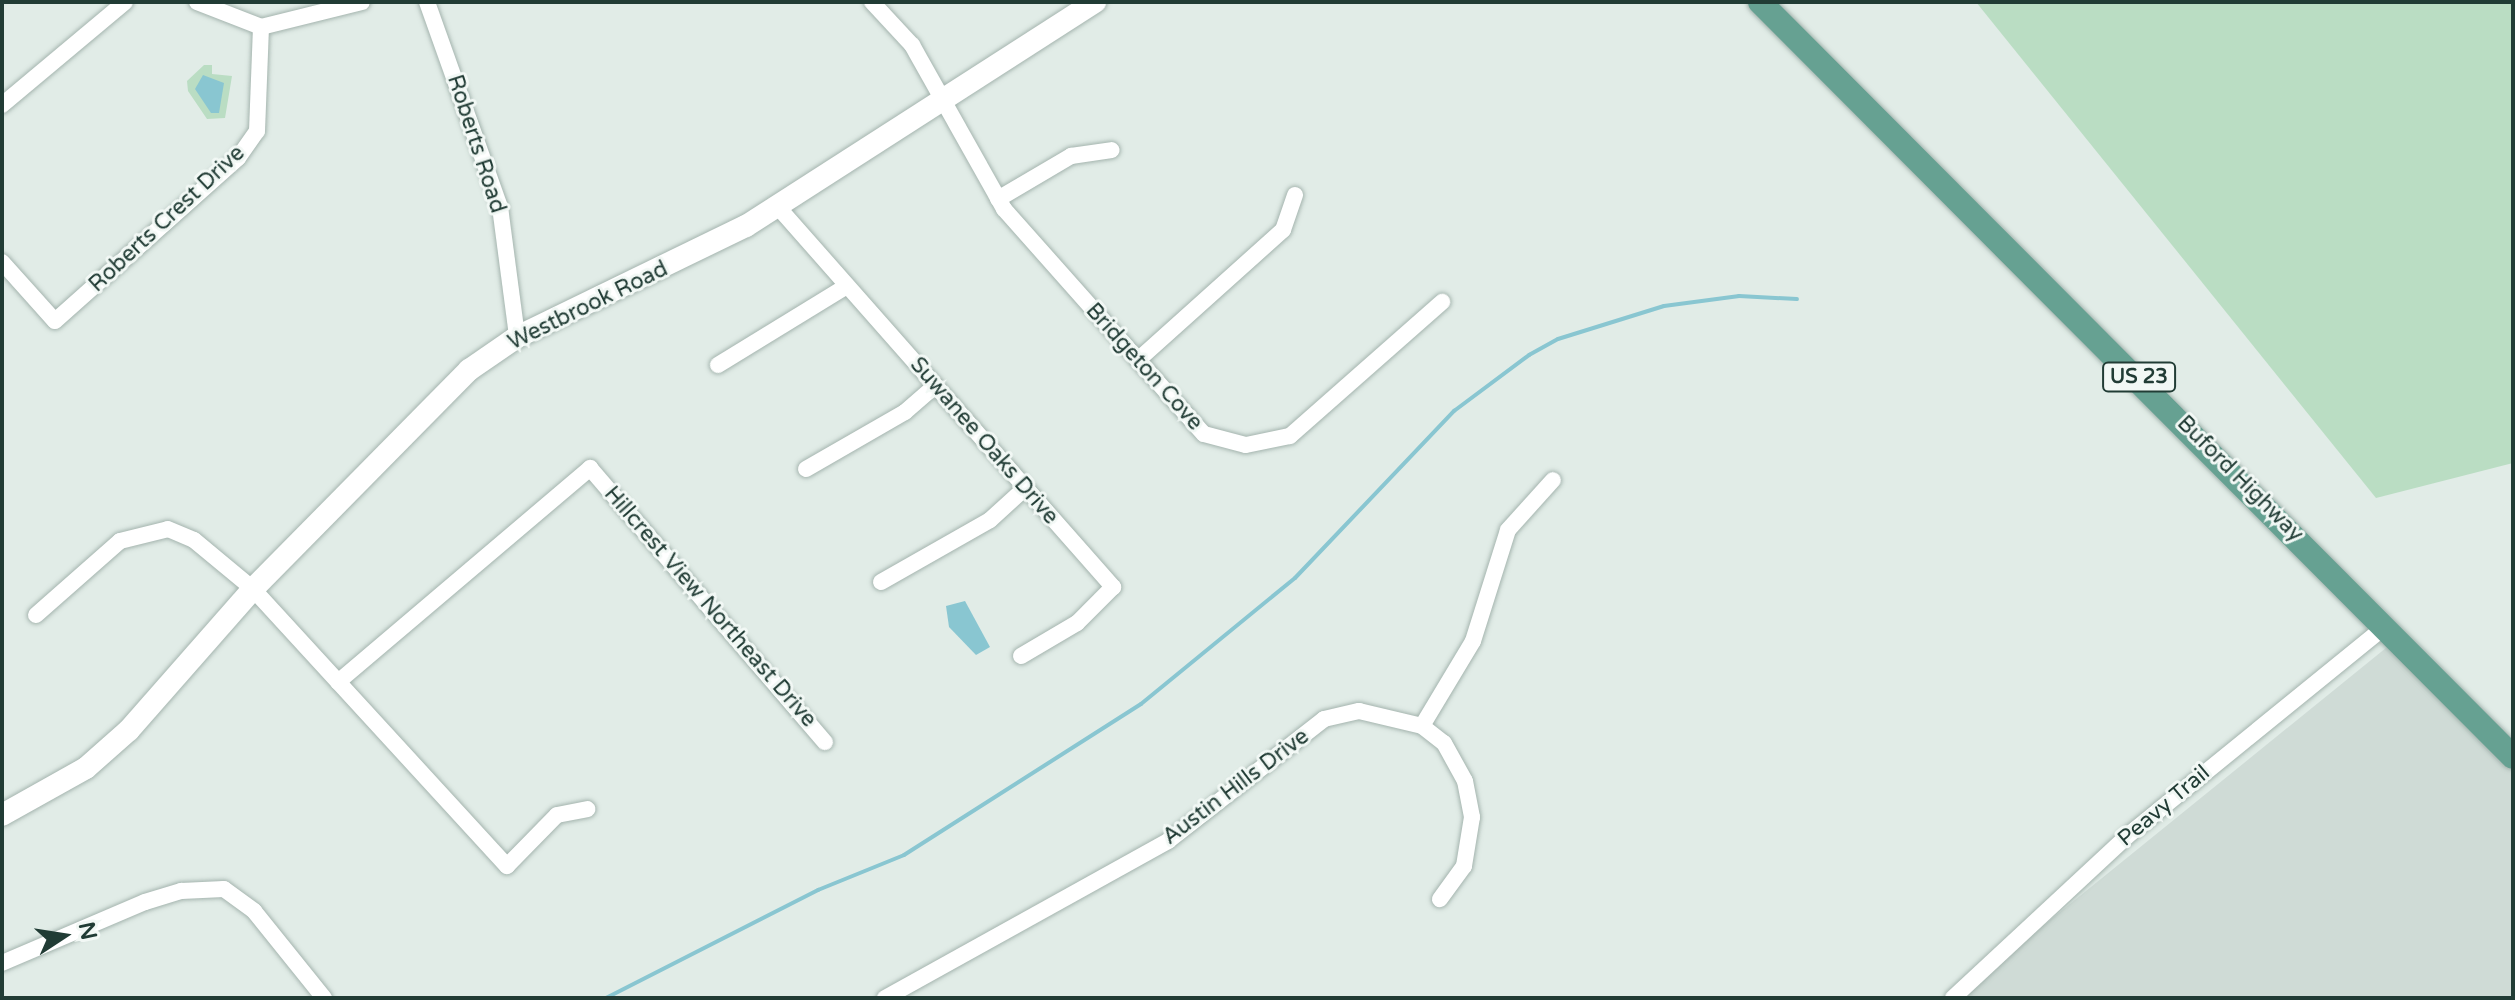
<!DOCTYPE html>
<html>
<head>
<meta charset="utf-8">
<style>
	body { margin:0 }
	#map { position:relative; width:2515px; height:1000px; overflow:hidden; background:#e1ece7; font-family:"Varela Round",sans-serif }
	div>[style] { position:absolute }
	.built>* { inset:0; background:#cfdbd6 }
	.green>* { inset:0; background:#baddc3 }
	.water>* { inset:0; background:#89c6d1 }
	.stream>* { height:4px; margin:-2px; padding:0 2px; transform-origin:2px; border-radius:2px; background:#89c6d1 }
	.roads { filter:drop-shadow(0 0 2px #a4b4ae) drop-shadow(0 0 2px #a4b4ae) }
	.street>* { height:16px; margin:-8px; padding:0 8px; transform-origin:8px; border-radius:8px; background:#fff }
	.secondary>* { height:22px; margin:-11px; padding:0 11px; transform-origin:11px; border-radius:11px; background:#fff }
	.primary>* { height:24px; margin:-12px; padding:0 12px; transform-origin:12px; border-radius:12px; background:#66a192 }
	span { translate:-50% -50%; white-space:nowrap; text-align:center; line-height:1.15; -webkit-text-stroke:6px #f2f8f5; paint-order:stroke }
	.shield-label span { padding:2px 6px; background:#f2f8f5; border:2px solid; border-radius:6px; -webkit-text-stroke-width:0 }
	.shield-label { font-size:20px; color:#213c35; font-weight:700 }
	.street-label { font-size:22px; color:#213c35 }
	.frame { position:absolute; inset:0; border:4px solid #213c35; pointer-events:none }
	.north { position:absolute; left:24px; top:896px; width:80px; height:80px; -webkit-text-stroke:6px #f2f8f5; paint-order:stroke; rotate:78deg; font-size:22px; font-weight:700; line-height:32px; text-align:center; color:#213c35 }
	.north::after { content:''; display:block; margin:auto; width:28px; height:36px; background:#213c35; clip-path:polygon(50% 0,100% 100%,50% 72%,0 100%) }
</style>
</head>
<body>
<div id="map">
	<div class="built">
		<i style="clip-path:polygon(2397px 639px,2513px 754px,2513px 998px,1954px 998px)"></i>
	</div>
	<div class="green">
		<i style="clip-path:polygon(1976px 2px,2513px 2px,2513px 463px,2376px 498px)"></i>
		<i style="clip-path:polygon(204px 65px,212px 65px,212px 74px,232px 76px,225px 118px,207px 119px,188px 91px,187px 81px)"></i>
	</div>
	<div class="water">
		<i style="clip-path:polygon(203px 75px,224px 83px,219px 113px,211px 113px,195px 89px)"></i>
		<i style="clip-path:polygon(965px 601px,990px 647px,976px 655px,949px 627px,946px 606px)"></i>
	</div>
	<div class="stream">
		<i style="left:606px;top:998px;width:238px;rotate:-27deg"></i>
		<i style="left:818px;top:890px;width:93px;rotate:-22.1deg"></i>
		<i style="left:904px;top:855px;width:281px;rotate:-32.5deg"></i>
		<i style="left:1141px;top:704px;width:199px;rotate:-39.3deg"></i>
		<i style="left:1295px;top:578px;width:231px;rotate:-46.4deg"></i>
		<i style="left:1454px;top:411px;width:94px;rotate:-36.7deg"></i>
		<i style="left:1529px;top:355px;width:33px;rotate:-29deg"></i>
		<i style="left:1558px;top:339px;width:111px;rotate:-17.3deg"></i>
		<i style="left:1664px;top:306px;width:76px;rotate:-7.6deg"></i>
		<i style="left:1739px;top:296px;width:58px;rotate:3deg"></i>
	</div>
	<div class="roads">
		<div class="street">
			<i style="left:197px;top:2px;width:69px;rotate:21.3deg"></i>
			<i style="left:261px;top:27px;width:104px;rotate:-13.9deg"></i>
			<i style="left:427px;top:2px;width:218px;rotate:70.4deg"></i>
			<i style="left:500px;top:207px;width:131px;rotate:82.5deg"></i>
			<i style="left:872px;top:2px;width:59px;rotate:47.1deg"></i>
			<i style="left:912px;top:45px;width:188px;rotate:60.7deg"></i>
			<i style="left:1004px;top:209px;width:301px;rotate:48.4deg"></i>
			<i style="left:1204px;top:434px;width:43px;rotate:14.7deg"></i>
			<i style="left:1246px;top:445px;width:45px;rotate:-11.6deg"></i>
			<i style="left:1290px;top:436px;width:203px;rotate:-41.4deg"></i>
			<i style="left:2px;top:105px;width:160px;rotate:-39.9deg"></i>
			<i style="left:998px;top:199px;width:85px;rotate:-30.5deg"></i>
			<i style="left:1071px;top:156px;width:41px;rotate:-8.3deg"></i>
			<i style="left:778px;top:207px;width:507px;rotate:48.6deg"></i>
			<i style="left:1113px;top:587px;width:51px;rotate:135deg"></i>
			<i style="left:1077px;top:623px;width:65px;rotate:149.5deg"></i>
			<i style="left:2px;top:262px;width:79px;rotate:48.1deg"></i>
			<i style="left:55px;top:321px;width:245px;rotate:-41.7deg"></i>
			<i style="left:238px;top:158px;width:33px;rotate:-55deg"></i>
			<i style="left:257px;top:131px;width:104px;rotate:-87.8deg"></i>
			<i style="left:1138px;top:360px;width:195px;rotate:-41.9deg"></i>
			<i style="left:1283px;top:230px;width:37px;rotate:-71deg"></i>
			<i style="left:718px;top:365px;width:151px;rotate:-31.5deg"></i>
			<i style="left:806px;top:469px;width:114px;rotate:-29.9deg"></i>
			<i style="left:905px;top:412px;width:40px;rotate:-41deg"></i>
			<i style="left:881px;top:582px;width:125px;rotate:-29.6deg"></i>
			<i style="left:990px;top:520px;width:47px;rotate:-42.4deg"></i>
			<i style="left:36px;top:615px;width:112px;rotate:-41.4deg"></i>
			<i style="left:120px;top:541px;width:49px;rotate:-14deg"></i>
			<i style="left:168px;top:529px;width:28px;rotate:23deg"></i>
			<i style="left:194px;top:540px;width:77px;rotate:39.7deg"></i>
			<i style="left:253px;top:589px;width:376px;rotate:47.5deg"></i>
			<i style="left:507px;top:866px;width:71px;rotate:-45.6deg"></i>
			<i style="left:557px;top:815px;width:31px;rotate:-11deg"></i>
			<i style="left:338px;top:682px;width:331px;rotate:-40.3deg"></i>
			<i style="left:590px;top:468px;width:361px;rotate:49.4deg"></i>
			<i style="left:1422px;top:726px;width:99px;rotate:-59deg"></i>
			<i style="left:1473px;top:641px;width:116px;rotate:-72.5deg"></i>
			<i style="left:1508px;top:530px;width:67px;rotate:-48deg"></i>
			<i style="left:2px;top:963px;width:155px;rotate:-23.1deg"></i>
			<i style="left:145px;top:902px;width:38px;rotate:-17deg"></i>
			<i style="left:181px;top:891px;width:43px;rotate:-2.7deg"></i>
			<i style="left:224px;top:889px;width:37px;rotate:36deg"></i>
			<i style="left:254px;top:911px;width:112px;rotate:51.2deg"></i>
			<i style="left:885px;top:998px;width:324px;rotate:-29deg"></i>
			<i style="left:1168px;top:841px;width:198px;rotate:-38deg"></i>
			<i style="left:1324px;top:719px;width:36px;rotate:-13deg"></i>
			<i style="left:1359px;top:711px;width:65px;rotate:13.4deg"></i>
			<i style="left:1422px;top:726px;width:28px;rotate:38deg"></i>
			<i style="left:1444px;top:743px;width:43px;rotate:61.1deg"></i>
			<i style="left:1465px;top:781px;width:37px;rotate:79deg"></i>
			<i style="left:1472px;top:817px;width:50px;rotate:99.3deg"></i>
			<i style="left:1464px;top:866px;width:41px;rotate:126deg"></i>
			<i style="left:1953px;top:998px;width:236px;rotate:-42.9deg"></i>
			<i style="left:2126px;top:837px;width:335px;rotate:-39.1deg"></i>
		</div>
		<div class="secondary">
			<i style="left:2px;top:815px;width:96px;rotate:-29.2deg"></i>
			<i style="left:86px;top:768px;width:57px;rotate:-41.5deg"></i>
			<i style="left:129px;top:730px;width:188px;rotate:-48.7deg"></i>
			<i style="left:253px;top:589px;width:308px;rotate:-45.4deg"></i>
			<i style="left:469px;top:370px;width:58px;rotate:-34.5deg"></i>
			<i style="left:517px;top:337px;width:254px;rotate:-25.9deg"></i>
			<i style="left:746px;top:226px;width:415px;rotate:-32.7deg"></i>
		</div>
		<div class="primary">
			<i style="left:1760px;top:2px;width:1066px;rotate:45.08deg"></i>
		</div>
	</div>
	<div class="shield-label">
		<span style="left:2139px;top:377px">US 23</span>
	</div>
	<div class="street-label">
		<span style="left:476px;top:144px;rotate:72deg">Roberts Road</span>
		<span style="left:167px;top:219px;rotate:-43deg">Roberts Crest Drive</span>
		<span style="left:588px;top:306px;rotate:-26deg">Westbrook Road</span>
		<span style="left:1144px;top:367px;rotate:48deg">Bridgeton Cove</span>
		<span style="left:984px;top:441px;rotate:49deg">Suwanee Oaks Drive</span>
		<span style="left:2240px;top:479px;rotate:45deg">Buford Highway</span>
		<span style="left:710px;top:607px;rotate:49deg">Hillcrest View Northeast Drive</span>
		<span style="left:1236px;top:787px;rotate:-37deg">Austin Hills Drive</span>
		<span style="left:2164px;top:806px;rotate:-40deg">Peavy Trail</span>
	</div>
	<div class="frame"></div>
	<div class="north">N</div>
</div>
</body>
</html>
